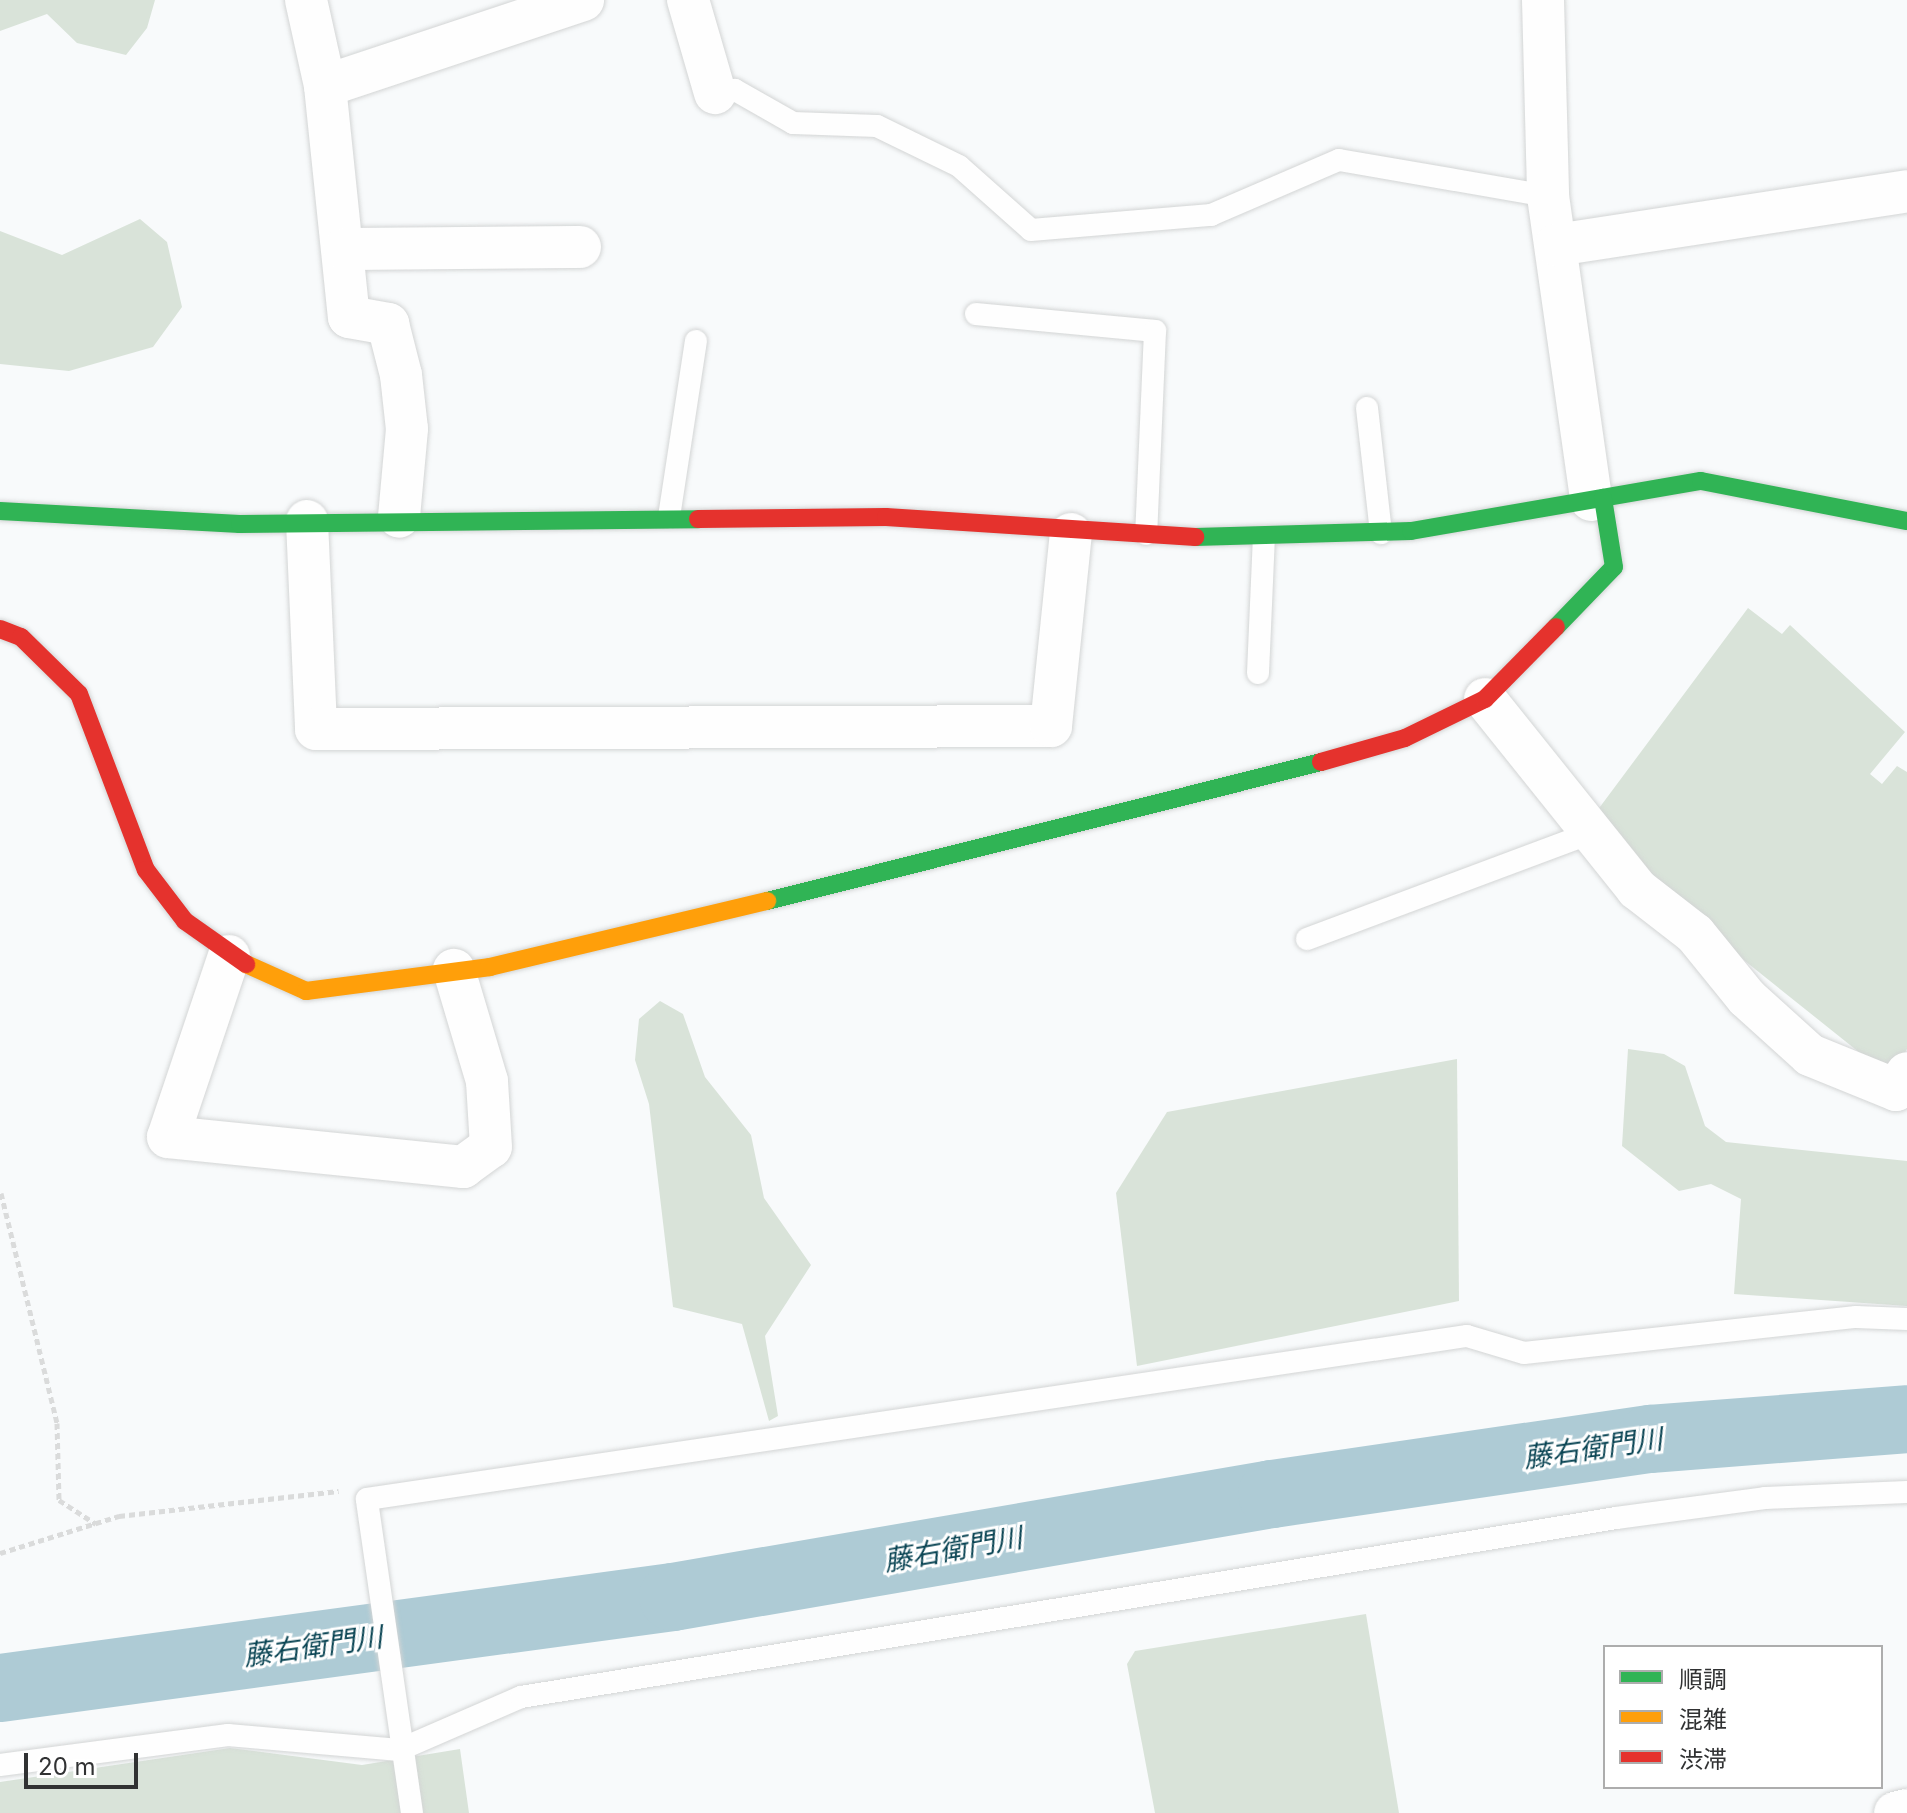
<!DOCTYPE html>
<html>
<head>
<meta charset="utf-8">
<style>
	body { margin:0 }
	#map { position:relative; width:1907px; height:1813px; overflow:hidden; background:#f8fafb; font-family:Inter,"Noto Sans JP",sans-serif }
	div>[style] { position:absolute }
	.green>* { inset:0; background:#d9e3d9 }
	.river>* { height:68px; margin:-34px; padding:0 34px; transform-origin:34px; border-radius:34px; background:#aecbd5 }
	.path>* { height:5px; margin-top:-2.5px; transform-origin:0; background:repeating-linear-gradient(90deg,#dadbdb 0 6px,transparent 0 10px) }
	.roads { filter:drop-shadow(0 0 2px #d3d5d5) drop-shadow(0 0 2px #d3d5d5) }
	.lane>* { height:22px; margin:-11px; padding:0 11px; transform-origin:11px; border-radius:11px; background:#fefefe }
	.street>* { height:42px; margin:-21px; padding:0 21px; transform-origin:21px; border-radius:21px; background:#fefefe }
	.fast>* { height:18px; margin:-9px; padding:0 9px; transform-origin:9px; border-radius:9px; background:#30b455 }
	.slow>* { height:18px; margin:-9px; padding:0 9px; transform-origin:9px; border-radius:9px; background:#ff9f0a }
	.jam>* { height:18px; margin:-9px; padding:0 9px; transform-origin:9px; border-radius:9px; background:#e5322d }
	span { translate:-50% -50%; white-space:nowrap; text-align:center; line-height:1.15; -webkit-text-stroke:6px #fff; paint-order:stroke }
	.water-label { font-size:28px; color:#094453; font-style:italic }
	.legend { position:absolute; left:1603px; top:1645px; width:280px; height:144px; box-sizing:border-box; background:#fff; border:2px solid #adadad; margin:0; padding:10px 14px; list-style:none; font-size:24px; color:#313233 }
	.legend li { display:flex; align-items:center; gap:16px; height:40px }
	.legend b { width:40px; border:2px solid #adadad }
	.scale { position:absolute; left:24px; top:1753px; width:114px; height:36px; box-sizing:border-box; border:4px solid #313233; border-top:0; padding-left:10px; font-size:24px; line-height:28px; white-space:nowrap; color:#313233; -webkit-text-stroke:6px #fff; paint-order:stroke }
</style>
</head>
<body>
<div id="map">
	<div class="green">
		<i style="clip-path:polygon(0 0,155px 0,147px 28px,126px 55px,77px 43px,47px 14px,0 31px)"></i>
		<i style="clip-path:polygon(140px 219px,167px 242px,182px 307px,153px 347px,69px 371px,0 364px,0 231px,62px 255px)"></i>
		<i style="clip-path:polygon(1748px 608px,1782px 634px,1790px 625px,1905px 732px,1870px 774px,1882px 784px,1897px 766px,1907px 772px,1907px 1049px,1890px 1077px,1745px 961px,1591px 819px)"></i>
		<i style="clip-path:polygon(660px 1001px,683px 1014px,705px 1077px,751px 1135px,764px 1198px,811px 1265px,765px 1336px,778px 1416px,769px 1421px,742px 1324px,673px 1307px,649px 1104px,635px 1060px,639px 1019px)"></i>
		<i style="clip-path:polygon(1628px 1049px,1664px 1054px,1685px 1066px,1705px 1126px,1726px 1142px,1907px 1161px,1907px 1306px,1734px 1294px,1741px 1199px,1711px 1184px,1679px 1191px,1622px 1146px)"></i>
		<i style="clip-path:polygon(1457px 1059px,1459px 1301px,1137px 1366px,1116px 1193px,1167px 1112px)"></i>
		<i style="clip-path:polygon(1366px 1614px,1399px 1813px,1155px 1813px,1127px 1664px,1135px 1651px)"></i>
		<i style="clip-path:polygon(230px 1748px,362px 1765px,460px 1749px,469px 1813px,0 1813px,0 1782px)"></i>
	</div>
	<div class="river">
		<i style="left:0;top:1688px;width:679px;rotate:-7.7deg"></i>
		<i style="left:673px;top:1597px;width:608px;rotate:-9.76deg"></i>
		<i style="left:1272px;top:1494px;width:382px;rotate:-8.3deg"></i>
		<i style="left:1650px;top:1439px;width:258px;rotate:-4.4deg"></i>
	</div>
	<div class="path">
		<i style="left:1px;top:1193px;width:237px;rotate:76.3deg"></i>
		<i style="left:57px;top:1423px;width:77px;rotate:88.5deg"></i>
		<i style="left:59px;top:1500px;width:44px;rotate:33deg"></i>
		<i style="left:0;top:1553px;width:125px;rotate:-17.3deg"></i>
		<i style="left:119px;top:1516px;width:221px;rotate:-6.5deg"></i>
	</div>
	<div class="roads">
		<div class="lane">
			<i style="left:715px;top:93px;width:20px;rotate:-9deg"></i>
			<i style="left:735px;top:90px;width:67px;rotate:29.6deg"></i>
			<i style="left:793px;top:123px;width:84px;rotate:2deg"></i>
			<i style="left:877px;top:126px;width:91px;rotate:26deg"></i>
			<i style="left:959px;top:166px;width:96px;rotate:41.6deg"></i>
			<i style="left:1031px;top:230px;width:181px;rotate:-4.8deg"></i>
			<i style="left:1211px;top:215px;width:139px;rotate:-23.3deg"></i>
			<i style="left:1339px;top:160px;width:212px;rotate:9.8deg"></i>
			<i style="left:976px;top:314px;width:180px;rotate:5.4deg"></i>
			<i style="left:1155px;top:331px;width:203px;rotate:92.5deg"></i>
			<i style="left:1367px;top:408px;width:126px;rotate:83.6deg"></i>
			<i style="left:669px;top:517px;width:178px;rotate:-81.3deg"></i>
			<i style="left:1258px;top:673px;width:135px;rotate:-87.5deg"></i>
			<i style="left:1307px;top:939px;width:300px;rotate:-20.5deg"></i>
			<i style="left:0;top:1765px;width:230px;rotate:-7.5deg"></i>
			<i style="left:228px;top:1735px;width:172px;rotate:5deg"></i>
			<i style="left:399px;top:1750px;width:133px;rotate:-23.5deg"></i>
			<i style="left:521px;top:1697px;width:1110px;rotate:-9.28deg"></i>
			<i style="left:1616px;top:1518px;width:150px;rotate:-7.6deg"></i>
			<i style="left:1765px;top:1498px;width:142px;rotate:-2.4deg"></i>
			<i style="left:412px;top:1813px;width:317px;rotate:-98.2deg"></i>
			<i style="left:367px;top:1499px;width:1112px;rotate:-8.43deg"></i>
			<i style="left:1467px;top:1336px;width:59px;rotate:16.6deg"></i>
			<i style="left:1524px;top:1353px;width:334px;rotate:-6.2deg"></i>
			<i style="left:1856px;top:1317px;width:51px;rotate:2.2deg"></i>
		</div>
		<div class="street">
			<i style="left:306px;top:0;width:88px;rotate:77.5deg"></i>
			<i style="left:325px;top:86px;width:232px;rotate:84.1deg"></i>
			<i style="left:349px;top:317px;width:40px;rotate:10deg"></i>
			<i style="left:388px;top:324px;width:53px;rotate:75.7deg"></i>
			<i style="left:401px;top:375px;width:54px;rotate:83.7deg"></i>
			<i style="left:407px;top:429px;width:88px;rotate:95.2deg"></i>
			<i style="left:688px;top:0;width:97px;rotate:73.8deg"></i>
			<i style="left:1543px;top:0;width:196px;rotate:88.5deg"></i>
			<i style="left:1548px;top:196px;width:307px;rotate:81.9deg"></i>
			<i style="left:325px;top:86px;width:272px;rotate:-18.4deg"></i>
			<i style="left:1556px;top:245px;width:355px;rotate:-8.7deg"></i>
			<i style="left:344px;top:249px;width:236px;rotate:-0.5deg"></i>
			<i style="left:307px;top:521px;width:208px;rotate:87.5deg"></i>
			<i style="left:316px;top:729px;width:735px;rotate:-0.23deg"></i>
			<i style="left:1051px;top:726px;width:193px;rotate:-84.1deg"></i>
			<i style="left:1485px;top:699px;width:243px;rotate:51.3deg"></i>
			<i style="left:1637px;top:889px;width:73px;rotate:37.8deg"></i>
			<i style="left:1695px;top:934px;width:82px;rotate:50.9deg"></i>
			<i style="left:1747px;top:998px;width:85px;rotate:42.1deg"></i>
			<i style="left:1810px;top:1055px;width:93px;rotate:22.1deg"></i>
			<i style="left:1896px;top:1090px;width:20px;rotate:-57deg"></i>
			<i style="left:229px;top:956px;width:191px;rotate:108.6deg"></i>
			<i style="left:168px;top:1137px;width:297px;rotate:5.8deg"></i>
			<i style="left:463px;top:1167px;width:34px;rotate:-36deg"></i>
			<i style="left:491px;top:1147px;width:66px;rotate:-93.5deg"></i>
			<i style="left:487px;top:1081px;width:116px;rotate:-106.6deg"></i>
			<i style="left:1895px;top:1813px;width:12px;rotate:-14deg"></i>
		</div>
		<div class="fast">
			<i style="left:0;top:511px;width:240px;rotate:3.1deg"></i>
			<i style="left:240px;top:524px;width:458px;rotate:-0.6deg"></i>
			<i style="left:1195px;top:537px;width:216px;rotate:-1.6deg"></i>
			<i style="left:1411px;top:531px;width:294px;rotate:-9.8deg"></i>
			<i style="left:1701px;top:481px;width:210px;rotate:11deg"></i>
			<i style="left:1556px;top:627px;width:83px;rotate:-46deg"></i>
			<i style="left:1614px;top:567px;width:70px;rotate:-99.1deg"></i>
			<i style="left:767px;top:901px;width:571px;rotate:-14.08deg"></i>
		</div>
		<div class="slow">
			<i style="left:246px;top:964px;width:66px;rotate:24.2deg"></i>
			<i style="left:306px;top:991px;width:186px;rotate:-7.4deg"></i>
			<i style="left:490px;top:967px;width:285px;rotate:-13.4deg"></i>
		</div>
		<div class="jam">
			<i style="left:698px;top:519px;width:188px;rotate:-0.6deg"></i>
			<i style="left:886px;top:517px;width:310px;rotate:3.7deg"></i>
			<i style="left:0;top:629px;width:22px;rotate:21deg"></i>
			<i style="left:21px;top:637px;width:81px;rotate:44.5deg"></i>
			<i style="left:79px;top:694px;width:188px;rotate:69.2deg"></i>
			<i style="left:146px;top:870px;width:64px;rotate:52.6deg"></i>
			<i style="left:185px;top:921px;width:75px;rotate:35.2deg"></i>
			<i style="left:1321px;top:762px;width:87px;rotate:-15.9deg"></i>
			<i style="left:1405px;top:738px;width:89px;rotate:-26deg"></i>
			<i style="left:1485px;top:699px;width:101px;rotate:-45.4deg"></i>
		</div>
	</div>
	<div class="water-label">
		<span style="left:1593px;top:1448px;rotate:-8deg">藤右衛門川</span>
		<span style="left:953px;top:1549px;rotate:-10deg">藤右衛門川</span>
		<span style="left:313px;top:1646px;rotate:-8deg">藤右衛門川</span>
	</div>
	<ul class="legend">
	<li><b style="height:10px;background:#30b455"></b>順調</li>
	<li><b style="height:10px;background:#ff9f0a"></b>混雑</li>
	<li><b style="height:10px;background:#e5322d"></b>渋滞</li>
	</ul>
	<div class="scale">20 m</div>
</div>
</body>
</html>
